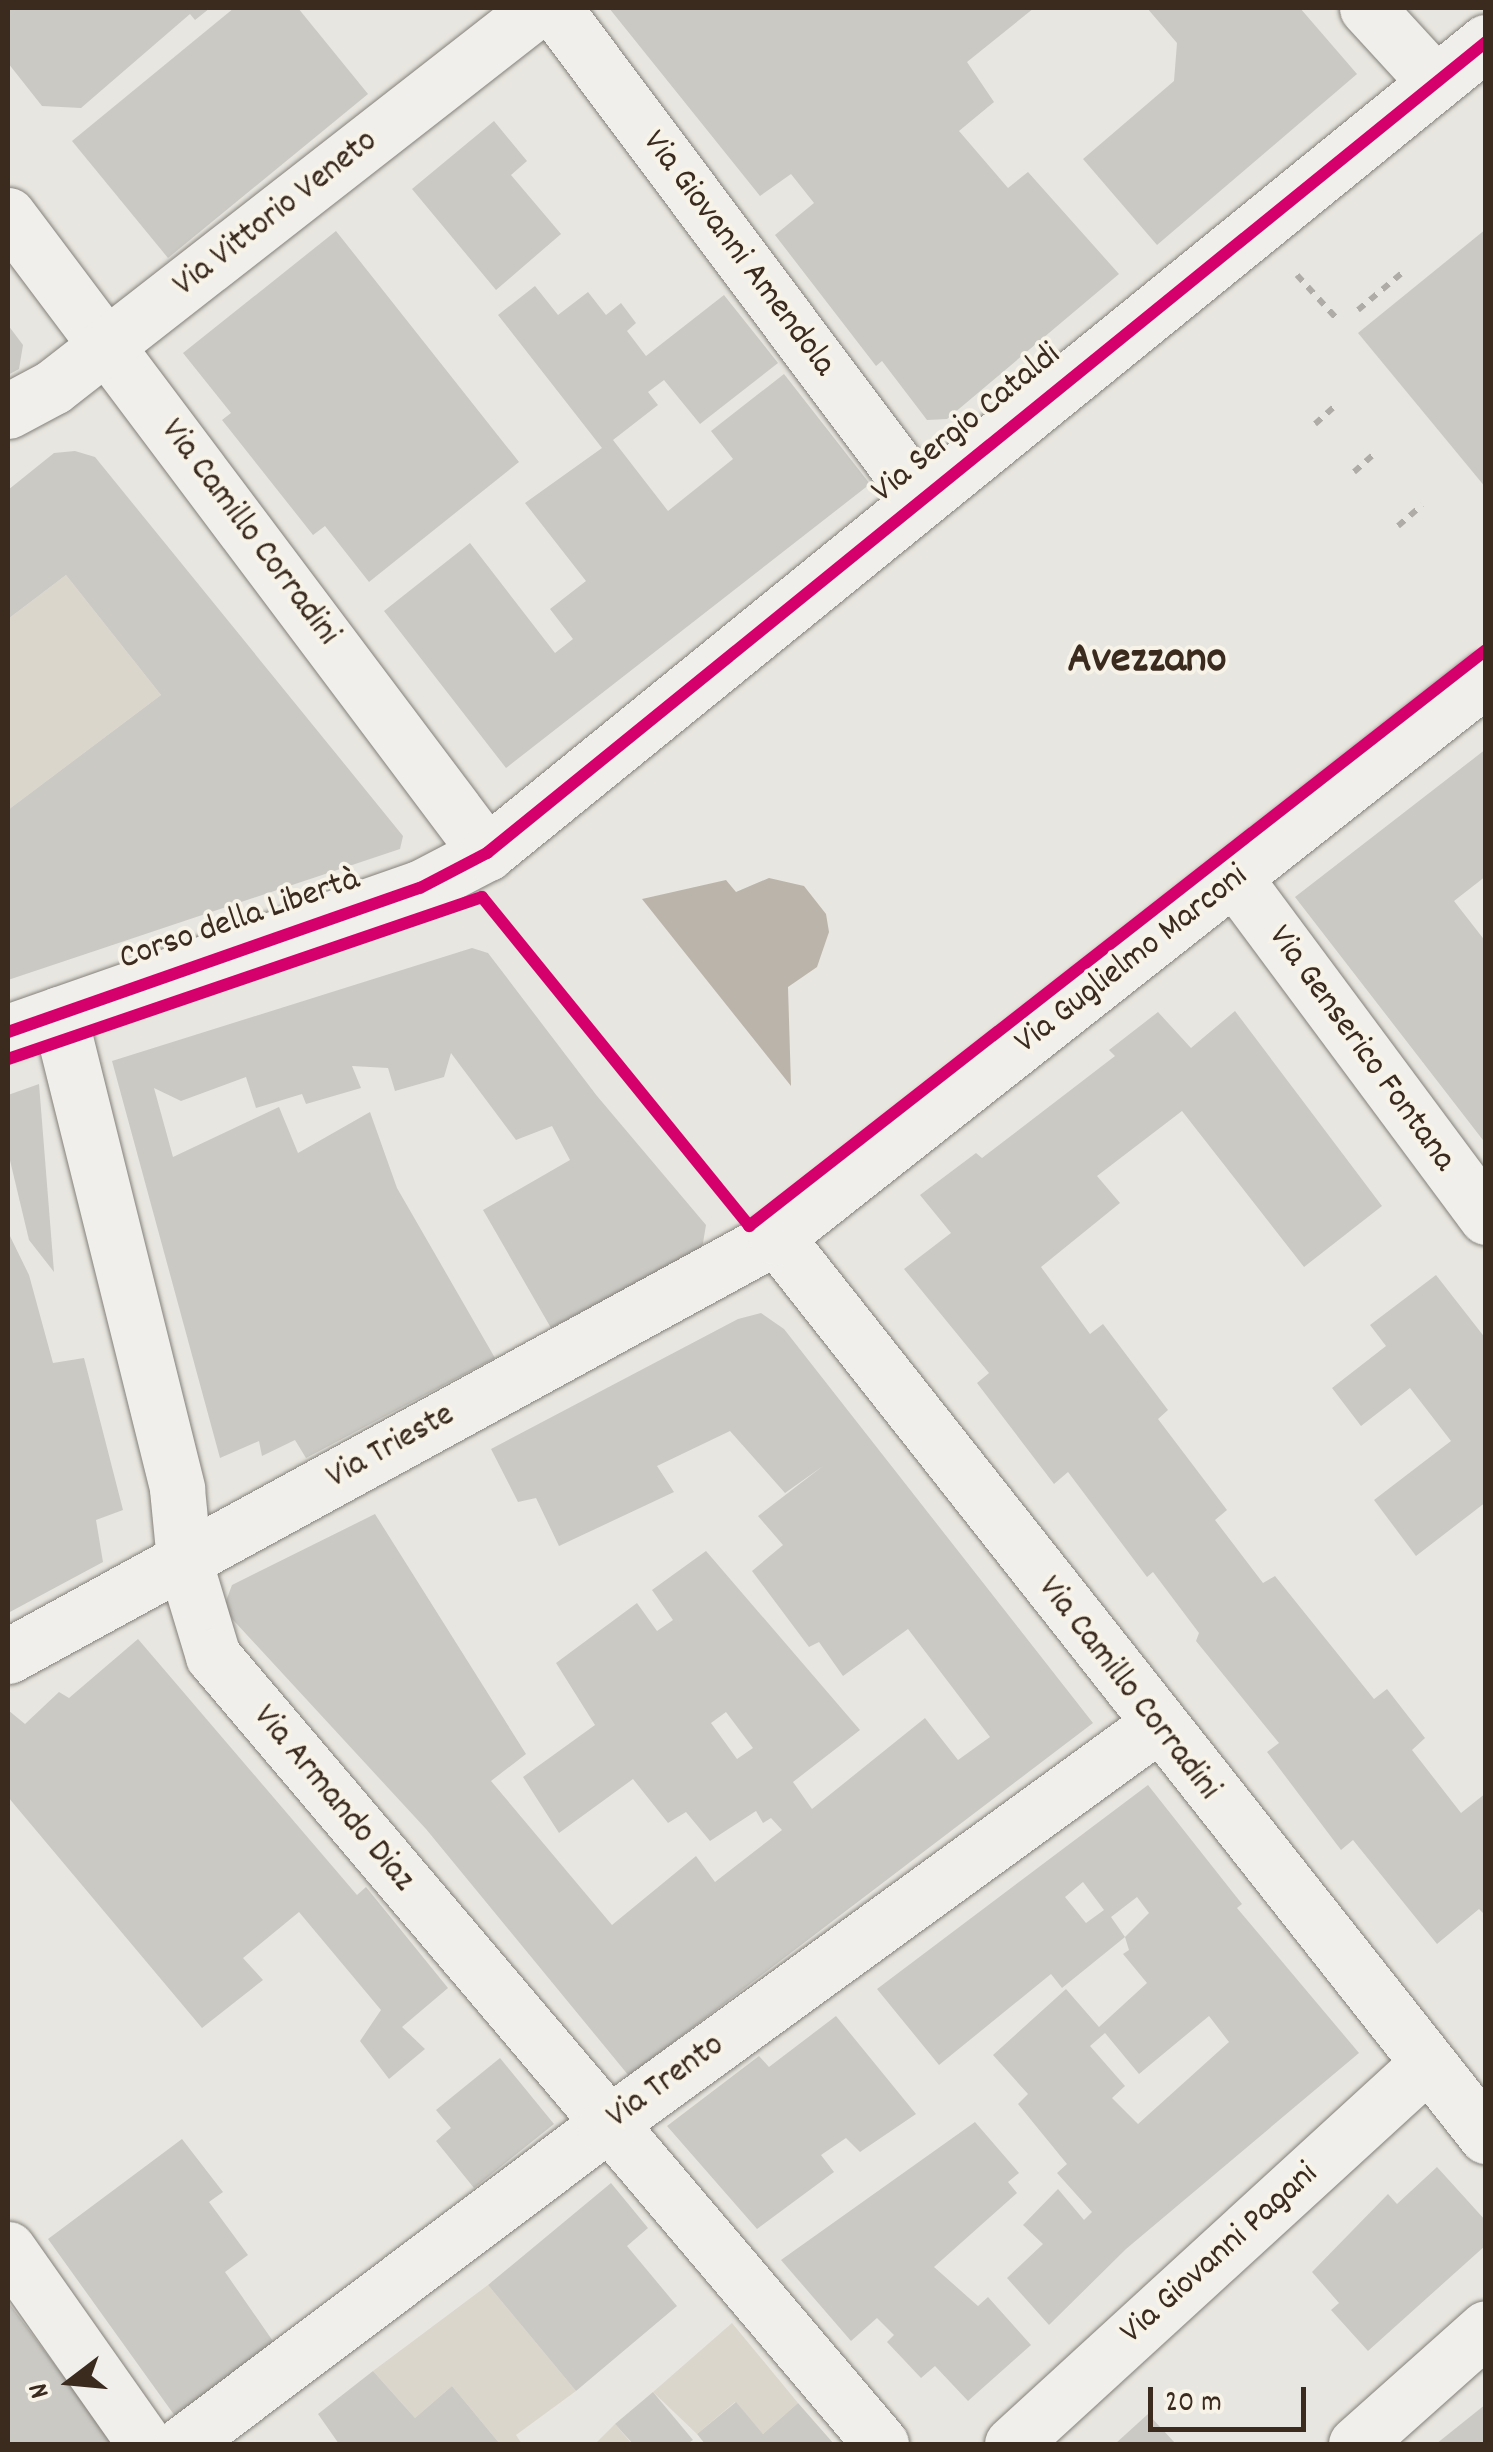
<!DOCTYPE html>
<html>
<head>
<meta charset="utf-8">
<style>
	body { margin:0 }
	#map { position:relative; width:1493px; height:2452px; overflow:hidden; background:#e8e6e0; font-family:Dekko,sans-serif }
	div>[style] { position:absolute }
	.green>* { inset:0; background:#dad6cc }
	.water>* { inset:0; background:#bbb4aa }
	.building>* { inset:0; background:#cbc9c4 }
	.path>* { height:6px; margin-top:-3px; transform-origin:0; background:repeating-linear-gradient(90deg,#afaca8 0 8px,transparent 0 16px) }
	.roads { filter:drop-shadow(0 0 2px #84807a) drop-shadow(0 0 2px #84807a) }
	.minor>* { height:55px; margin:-27.5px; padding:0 27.5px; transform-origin:27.5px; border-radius:27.5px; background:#f0efeb }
	.cycleway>* { height:12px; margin:-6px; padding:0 6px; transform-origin:6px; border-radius:6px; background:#d6006c }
	span { translate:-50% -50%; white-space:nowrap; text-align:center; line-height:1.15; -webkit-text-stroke:8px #f7f3e8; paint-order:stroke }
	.street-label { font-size:35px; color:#3b2a1e }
	.district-label { font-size:45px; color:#3b2a1e; font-weight:700 }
	.frame { position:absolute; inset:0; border:10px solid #3b2a1e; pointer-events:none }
	.north { position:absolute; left:20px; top:2332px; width:100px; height:100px; -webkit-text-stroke:8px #f7f3e8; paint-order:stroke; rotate:254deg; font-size:28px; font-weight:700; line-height:40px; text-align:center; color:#3b2a1e }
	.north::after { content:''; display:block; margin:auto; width:35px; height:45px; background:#3b2a1e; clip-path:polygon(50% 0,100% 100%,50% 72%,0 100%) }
	.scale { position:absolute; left:1148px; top:2387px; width:158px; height:45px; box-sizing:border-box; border:5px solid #3b2a1e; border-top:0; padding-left:12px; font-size:30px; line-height:35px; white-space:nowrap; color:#3b2a1e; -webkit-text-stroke:8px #f7f3e8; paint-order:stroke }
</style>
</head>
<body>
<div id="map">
	<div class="green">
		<i style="clip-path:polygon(66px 575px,161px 695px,8px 810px,8px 619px)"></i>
		<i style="clip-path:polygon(488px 2285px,576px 2391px,516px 2435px,522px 2444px,500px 2444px,452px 2386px,415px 2418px,373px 2371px)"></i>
		<i style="clip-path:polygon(732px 2323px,798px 2403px,763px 2434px,735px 2402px,697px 2434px,653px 2392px)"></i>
		<i style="clip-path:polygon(615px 2424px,632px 2444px,595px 2444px)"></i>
	</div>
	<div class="water">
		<i style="clip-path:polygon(769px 878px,804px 886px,826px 914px,829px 932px,817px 967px,788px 987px,791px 1086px,642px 899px,726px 880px,736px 892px)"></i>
	</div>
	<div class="building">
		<i style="clip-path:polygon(8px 8px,210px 8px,195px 20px,190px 14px,81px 108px,42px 106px,8px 63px)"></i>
		<i style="clip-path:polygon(234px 8px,298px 8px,368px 94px,168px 258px,72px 141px)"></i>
		<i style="clip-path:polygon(609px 8px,1034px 8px,967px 62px,994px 102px,959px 131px,1008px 188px,1028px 172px,1119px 274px,947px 419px,927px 420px,882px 361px,876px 366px,775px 235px,814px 203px,791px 174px,760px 196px)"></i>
		<i style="clip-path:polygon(1147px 8px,1300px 8px,1357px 74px,1157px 245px,1083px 159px,1174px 81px,1177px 43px)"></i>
		<i style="clip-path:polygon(494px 121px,527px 161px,511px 175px,561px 234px,496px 290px,412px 189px)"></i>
		<i style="clip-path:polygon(1486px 229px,1486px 488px,1358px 333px)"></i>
		<i style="clip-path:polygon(336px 231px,519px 462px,369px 582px,325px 526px,313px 535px,222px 420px,231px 413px,183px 353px)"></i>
		<i style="clip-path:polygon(535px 286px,558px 315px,588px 292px,606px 315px,621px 303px,636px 323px,627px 331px,646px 356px,724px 295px,778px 363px,700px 424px,664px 380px,648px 392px,658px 405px,613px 440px,668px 511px,733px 459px,711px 431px,784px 374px,870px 484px,506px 768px,384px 611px,470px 543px,555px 653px,573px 639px,550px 609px,586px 581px,525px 503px,602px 448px,498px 315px)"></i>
		<i style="clip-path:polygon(8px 325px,23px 345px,19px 369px,8px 375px)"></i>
		<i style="clip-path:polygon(75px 451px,95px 457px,403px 836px,400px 849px,8px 980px,8px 810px,161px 695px,66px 575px,8px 619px,8px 490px,54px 453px)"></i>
		<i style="clip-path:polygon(1486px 749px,1486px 876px,1454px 901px,1486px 942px,1486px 1144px,1295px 897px)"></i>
		<i style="clip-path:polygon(472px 948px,488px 953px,597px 1096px,706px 1225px,702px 1249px,551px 1328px,483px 1210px,570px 1160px,552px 1126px,516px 1140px,451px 1053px,444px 1077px,395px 1091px,388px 1068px,352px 1066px,361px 1088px,306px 1104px,302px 1094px,256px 1108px,246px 1077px,181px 1101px,154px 1088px,173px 1157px,279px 1107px,298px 1153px,370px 1112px,397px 1188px,495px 1358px,306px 1458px,295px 1440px,262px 1456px,259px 1441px,220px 1458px,112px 1061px)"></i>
		<i style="clip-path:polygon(1235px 1011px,1382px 1206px,1304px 1267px,1182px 1111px,1097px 1176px,1120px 1203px,1041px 1267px,1090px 1334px,1103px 1324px,1168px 1410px,1158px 1419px,1227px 1510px,1215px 1520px,1263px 1583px,1275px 1576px,1374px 1699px,1387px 1689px,1425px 1738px,1412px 1750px,1461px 1813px,1486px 1793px,1486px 1916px,1479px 1909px,1437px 1944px,1353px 1840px,1341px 1850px,1267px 1752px,1279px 1743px,1196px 1641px,1199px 1633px,1153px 1572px,1147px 1577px,1068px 1472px,1054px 1484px,977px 1383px,989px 1373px,904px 1269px,951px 1233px,920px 1195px,976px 1153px,982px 1158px,1115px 1056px,1109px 1050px,1158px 1012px,1191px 1048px)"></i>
		<i style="clip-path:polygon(39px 1084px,54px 1272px,29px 1240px,8px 1152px,8px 1095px)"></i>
		<i style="clip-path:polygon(8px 1232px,29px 1275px,53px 1363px,84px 1358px,123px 1510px,96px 1520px,103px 1562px,8px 1613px)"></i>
		<i style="clip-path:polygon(1436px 1275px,1486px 1339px,1486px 1502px,1416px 1556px,1374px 1500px,1451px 1441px,1410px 1388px,1361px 1426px,1332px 1388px,1386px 1346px,1370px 1325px)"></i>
		<i style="clip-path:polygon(evenodd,761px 1313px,784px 1329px,1093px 1723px,629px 2076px,426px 1829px,223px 1609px,232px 1585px,375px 1514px,526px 1754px,491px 1781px,612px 1925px,696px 1856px,715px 1882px,782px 1830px,771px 1818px,763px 1823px,756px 1811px,710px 1841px,686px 1812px,668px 1823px,633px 1779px,559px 1833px,523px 1777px,595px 1725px,556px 1663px,637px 1603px,657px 1631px,673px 1620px,652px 1590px,706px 1551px,860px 1730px,793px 1782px,812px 1809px,925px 1718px,958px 1760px,990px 1737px,908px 1629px,843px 1676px,819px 1642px,809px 1647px,752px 1571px,783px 1545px,758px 1516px,823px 1466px,785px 1493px,730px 1431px,657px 1466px,674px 1492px,559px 1546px,536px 1498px,518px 1502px,491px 1449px,738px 1319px,761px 1313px,726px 1712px,753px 1748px,737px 1759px,711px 1723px,726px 1712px)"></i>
		<i style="clip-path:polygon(138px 1639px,357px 1895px,366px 1887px,448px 1988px,402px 2027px,425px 2049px,389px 2079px,360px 2041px,381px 2010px,299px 1912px,243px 1958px,263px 1980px,202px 2028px,8px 1797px,8px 1710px,25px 1724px,59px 1692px,69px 1698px)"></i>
		<i style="clip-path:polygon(evenodd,1148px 1785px,1242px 1904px,1237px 1908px,1359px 2053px,1126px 2249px,1049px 2325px,1007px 2278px,1043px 2244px,1023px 2225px,1058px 2189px,1084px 2220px,1092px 2212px,1057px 2173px,1067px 2164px,1018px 2104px,1028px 2094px,993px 2055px,1066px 1989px,1099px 2027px,1147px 1983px,1123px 1954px,1129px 1950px,1125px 1937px,1062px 1988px,1051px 1974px,939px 2065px,877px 1989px,1148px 1785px,1083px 1882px,1104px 1910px,1086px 1923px,1065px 1897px,1083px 1882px,1148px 1785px,1137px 1897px,1149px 1913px,1125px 1937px,1111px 1917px,1137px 1897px,1148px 1785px,1209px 2016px,1229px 2042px,1138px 2124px,1112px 2098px,1125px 2086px,1090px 2046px,1105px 2033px,1139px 2074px,1209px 2016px)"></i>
		<i style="clip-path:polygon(836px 2016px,916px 2114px,860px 2152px,846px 2138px,821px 2155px,834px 2172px,757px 2229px,667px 2126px,759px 2056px,769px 2067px)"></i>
		<i style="clip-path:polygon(500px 2058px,554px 2124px,474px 2188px,436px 2141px,451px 2128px,436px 2110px)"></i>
		<i style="clip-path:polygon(975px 2122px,1019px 2173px,1008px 2182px,1017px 2193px,934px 2267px,978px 2306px,988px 2297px,1031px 2345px,968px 2401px,935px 2366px,921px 2378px,887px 2342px,894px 2335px,877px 2318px,851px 2341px,781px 2260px)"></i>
		<i style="clip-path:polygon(182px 2139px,223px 2192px,209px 2202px,248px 2255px,225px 2272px,277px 2347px,180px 2423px,48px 2239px)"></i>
		<i style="clip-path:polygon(1437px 2167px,1486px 2221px,1486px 2245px,1368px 2351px,1331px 2310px,1339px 2303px,1312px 2272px,1388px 2194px,1397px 2204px)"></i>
		<i style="clip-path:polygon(611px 2183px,648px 2228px,627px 2246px,677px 2306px,576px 2391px,488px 2285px)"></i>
		<i style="clip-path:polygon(8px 2302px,114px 2444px,8px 2444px)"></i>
		<i style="clip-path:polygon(373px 2371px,415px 2418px,452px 2386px,500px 2444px,339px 2444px,318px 2414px)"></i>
		<i style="clip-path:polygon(653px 2392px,693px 2440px,687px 2444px,633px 2444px,615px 2424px)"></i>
		<i style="clip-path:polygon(736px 2402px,763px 2434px,798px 2403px,834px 2444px,705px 2444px,697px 2434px)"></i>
		<i style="clip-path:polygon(1486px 2404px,1486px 2444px,1436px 2444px)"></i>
		<i style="clip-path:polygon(1148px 2414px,1176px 2444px,1115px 2444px)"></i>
	</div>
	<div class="path">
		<i style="left:1297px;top:275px;width:59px;rotate:47.7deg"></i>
		<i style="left:1358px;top:310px;width:57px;rotate:-40.1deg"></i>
		<i style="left:1315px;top:424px;width:31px;rotate:-42deg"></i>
		<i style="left:1354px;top:472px;width:31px;rotate:-42deg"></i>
		<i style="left:1398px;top:526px;width:32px;rotate:-41deg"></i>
	</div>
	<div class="roads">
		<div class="minor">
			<i style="left:554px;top:8px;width:614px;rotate:53.2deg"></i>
			<i style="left:1367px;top:8px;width:100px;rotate:47.4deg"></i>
			<i style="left:8px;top:215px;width:798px;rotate:53.1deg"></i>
			<i style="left:8px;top:411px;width:51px;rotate:-28.1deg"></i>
			<i style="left:53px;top:387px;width:616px;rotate:-37.95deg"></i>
			<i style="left:1236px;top:880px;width:420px;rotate:53.4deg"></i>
			<i style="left:59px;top:1014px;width:489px;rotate:76deg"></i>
			<i style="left:177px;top:1489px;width:71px;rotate:84.4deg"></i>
			<i style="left:184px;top:1560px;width:100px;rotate:73.2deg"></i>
			<i style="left:213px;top:1656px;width:1033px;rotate:49.71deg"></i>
			<i style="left:8px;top:1032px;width:436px;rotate:-19.3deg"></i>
			<i style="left:420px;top:888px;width:76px;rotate:-27.6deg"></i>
			<i style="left:487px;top:853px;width:1287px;rotate:-39.07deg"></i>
			<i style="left:776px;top:1237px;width:1146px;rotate:51.7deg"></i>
			<i style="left:8px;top:1656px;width:875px;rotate:-28.62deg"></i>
			<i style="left:776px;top:1237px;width:904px;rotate:-38.21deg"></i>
			<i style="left:8px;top:2249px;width:238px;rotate:54.9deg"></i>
			<i style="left:182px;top:2444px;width:529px;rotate:-36.93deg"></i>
			<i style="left:605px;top:2126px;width:681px;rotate:-35.98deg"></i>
			<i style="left:1012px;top:2444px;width:563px;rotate:-42.48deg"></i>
			<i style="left:1356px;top:2444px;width:174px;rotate:-41.7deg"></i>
		</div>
	</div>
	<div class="cycleway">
		<i style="left:8px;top:1032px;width:436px;rotate:-19.3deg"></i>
		<i style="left:420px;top:888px;width:76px;rotate:-27.6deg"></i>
		<i style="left:487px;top:853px;width:1287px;rotate:-39.07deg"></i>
		<i style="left:8px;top:1059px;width:501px;rotate:-18.87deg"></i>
		<i style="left:482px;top:897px;width:424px;rotate:50.9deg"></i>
		<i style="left:749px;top:1226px;width:935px;rotate:-38.01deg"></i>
	</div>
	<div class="street-label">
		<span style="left:276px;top:214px;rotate:-38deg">Via Vittorio Veneto</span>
		<span style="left:738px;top:254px;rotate:53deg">Via Giovanni Amendola</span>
		<span style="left:967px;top:424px;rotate:-39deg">Via Sergio Cataldi</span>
		<span style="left:249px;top:533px;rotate:53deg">Via Camillo Corradini</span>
		<span style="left:240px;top:920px;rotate:-19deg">Corso della Libertà</span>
		<span style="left:1132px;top:960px;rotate:-38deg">Via Guglielmo Marconi</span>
		<span style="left:1361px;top:1049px;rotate:54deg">Via Genserico Fontana</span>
		<span style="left:391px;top:1447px;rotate:-29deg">Via Trieste</span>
		<span style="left:1128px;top:1689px;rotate:52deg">Via Camillo Corradini</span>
		<span style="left:333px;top:1799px;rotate:50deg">Via Armando Diaz</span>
		<span style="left:666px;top:2082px;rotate:-36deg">Via Trento</span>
		<span style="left:1220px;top:2254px;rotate:-42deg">Via Giovanni Pagani</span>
	</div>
	<div class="district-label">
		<span style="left:1147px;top:662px">Avezzano</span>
	</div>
	<div class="frame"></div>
	<div class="north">N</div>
	<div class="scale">20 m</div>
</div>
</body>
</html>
